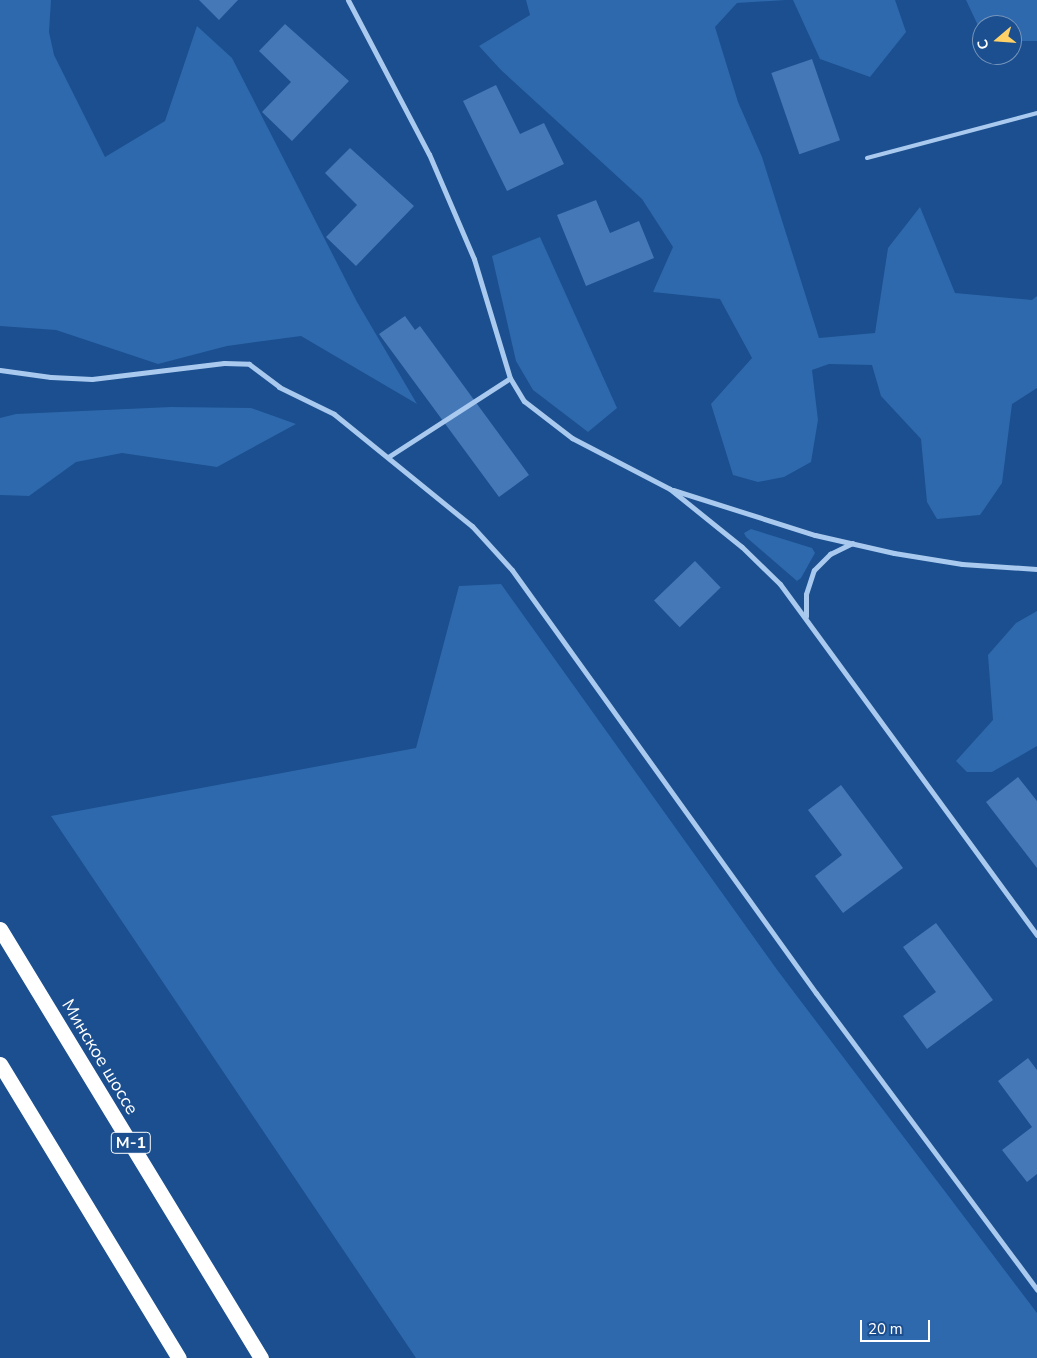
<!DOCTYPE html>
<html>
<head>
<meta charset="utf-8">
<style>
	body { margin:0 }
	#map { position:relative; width:1037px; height:1358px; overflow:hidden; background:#1b4f8f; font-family:"Nunito Sans",sans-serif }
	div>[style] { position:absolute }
	.green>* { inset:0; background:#2e69ad }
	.building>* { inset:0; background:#4478b7; transform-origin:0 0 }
	.lane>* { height:4px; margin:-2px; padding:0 2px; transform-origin:2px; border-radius:2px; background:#a9c9ee }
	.street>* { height:5px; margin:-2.5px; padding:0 2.5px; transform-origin:2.5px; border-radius:2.5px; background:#a9c9ee }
	.highway>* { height:15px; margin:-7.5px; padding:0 7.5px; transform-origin:7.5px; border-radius:7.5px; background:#fff }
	span { translate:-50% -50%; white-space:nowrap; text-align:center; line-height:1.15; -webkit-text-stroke:5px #1b4f8f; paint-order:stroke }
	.shield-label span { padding:1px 4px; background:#1b4f8f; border:1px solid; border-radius:4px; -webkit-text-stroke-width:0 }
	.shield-label { font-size:16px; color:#fff; font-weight:700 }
	.street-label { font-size:18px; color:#fff }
	.north { position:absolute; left:972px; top:15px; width:50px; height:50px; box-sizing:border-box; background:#1b4f8f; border:1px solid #7695bc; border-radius:50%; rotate:252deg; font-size:14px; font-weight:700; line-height:20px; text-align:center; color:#fff }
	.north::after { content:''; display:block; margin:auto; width:18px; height:22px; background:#ffd166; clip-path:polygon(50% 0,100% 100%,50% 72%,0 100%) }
	.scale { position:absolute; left:860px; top:1320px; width:70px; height:22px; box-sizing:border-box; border:2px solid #fff; border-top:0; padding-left:6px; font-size:15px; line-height:18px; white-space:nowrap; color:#fff; -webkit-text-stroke:4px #1b4f8f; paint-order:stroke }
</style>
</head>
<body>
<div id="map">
	<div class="green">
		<i style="clip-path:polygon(0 0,51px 0,49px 32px,54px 55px,105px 157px,165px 121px,197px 26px,232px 58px,357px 302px,417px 404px,301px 336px,227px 346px,158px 364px,56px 330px,0 326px)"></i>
		<i style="clip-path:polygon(526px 0,786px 0,737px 3px,715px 27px,738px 102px,762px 157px,819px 338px,875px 333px,888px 248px,920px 207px,955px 293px,1032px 300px,1037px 296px,1037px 388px,1012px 404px,1002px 483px,980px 515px,937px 519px,927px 502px,921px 439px,881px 396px,872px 365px,829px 364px,812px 370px,818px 420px,811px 462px,784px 477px,758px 482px,733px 475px,711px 404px,752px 358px,720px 299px,653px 292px,673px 247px,642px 199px,501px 70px,479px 46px,530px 15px)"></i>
		<i style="clip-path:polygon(793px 0,895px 0,906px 32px,870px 77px,820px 59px)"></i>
		<i style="clip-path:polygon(966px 0,1037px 0,1037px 41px,1012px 41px,1012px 25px,982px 25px,982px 34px)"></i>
		<i style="clip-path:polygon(540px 237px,617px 408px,588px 432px,533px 390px,516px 361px,492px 256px)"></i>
		<i style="clip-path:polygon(171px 407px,251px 408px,296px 424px,217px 467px,122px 453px,76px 462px,29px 496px,0 495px,0 418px,16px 414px)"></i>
		<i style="clip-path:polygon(751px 529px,812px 548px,815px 553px,801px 578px,797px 581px,746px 537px,744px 533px)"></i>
		<i style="clip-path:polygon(501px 584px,778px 971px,1037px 1313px,1037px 1358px,416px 1358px,51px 816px,416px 748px,459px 586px)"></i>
		<i style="clip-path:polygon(1037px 611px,1037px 746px,992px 772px,967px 772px,956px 761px,993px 720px,988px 655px,1016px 623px)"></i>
	</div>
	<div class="building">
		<i style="clip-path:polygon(199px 0,238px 0,219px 20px)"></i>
		<i style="clip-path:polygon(285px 24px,349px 81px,292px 141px,262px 112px,291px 82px,259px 51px)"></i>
		<i style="left:812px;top:59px;width:86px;height:43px;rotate:71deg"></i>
		<i style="clip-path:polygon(496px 85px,520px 134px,544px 123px,564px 164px,507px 191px,463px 101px)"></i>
		<i style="clip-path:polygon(350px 148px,414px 206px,356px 266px,326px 237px,357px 205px,325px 173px)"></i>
		<i style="clip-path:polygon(596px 200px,610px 233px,639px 221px,654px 258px,586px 286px,557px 215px)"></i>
		<i style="clip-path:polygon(405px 316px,415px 330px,420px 326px,529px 475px,499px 497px,379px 334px)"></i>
		<i style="left:695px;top:561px;width:37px;height:57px;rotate:46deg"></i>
		<i style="clip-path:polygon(1018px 777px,1037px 801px,1037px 868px,986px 802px)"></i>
		<i style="clip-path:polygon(841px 785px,903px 868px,843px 913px,815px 876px,842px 855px,808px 810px)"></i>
		<i style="clip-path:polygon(936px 923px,993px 1000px,927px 1049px,903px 1016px,936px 992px,903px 947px)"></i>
		<i style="clip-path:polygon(1028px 1058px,1037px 1070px,1037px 1174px,1027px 1182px,1002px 1150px,1032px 1127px,998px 1081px)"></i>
	</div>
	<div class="lane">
		<i style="left:867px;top:158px;width:176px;rotate:-14.8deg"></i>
	</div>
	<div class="street">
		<i style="left:348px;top:0;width:174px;rotate:62.3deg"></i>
		<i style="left:429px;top:154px;width:114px;rotate:66.8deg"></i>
		<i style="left:474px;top:259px;width:124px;rotate:73.2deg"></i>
		<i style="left:510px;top:378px;width:27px;rotate:59deg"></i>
		<i style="left:524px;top:401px;width:61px;rotate:37.6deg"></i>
		<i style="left:572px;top:438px;width:110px;rotate:27.5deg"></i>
		<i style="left:670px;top:489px;width:92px;rotate:38.9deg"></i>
		<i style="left:742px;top:547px;width:53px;rotate:44.2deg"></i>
		<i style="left:780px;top:584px;width:435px;rotate:53.8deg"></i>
		<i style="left:0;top:370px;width:51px;rotate:7.8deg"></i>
		<i style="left:51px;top:377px;width:41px;rotate:2.8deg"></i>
		<i style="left:92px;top:379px;width:133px;rotate:-6.9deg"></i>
		<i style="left:224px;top:363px;width:25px;rotate:2deg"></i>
		<i style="left:249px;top:364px;width:38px;rotate:37deg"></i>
		<i style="left:279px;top:387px;width:61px;rotate:26.1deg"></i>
		<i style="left:334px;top:414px;width:178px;rotate:39.1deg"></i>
		<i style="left:472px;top:526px;width:59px;rotate:47.7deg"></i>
		<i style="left:512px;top:570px;width:521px;rotate:54.3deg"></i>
		<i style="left:816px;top:993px;width:370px;rotate:53.3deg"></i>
		<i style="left:388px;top:457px;width:145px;rotate:-32.9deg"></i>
		<i style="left:673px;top:490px;width:149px;rotate:17.6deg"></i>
		<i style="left:815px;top:535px;width:81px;rotate:12.8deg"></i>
		<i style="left:894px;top:553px;width:69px;rotate:9.2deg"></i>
		<i style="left:962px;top:564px;width:75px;rotate:3.8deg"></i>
		<i style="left:806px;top:616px;width:22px;rotate:-90deg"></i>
		<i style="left:806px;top:594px;width:25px;rotate:-72deg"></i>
		<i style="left:814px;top:570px;width:23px;rotate:-45deg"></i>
		<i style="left:830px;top:554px;width:25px;rotate:-26deg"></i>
	</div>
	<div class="highway">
		<i style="left:0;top:929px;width:502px;rotate:58.68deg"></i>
		<i style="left:0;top:1064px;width:344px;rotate:58.7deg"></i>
	</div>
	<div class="shield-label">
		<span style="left:131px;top:1143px">М-1</span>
	</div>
	<div class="street-label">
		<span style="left:100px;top:1057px;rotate:59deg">Минское шоссе</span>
	</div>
	<div class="north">С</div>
	<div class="scale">20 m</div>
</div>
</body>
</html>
